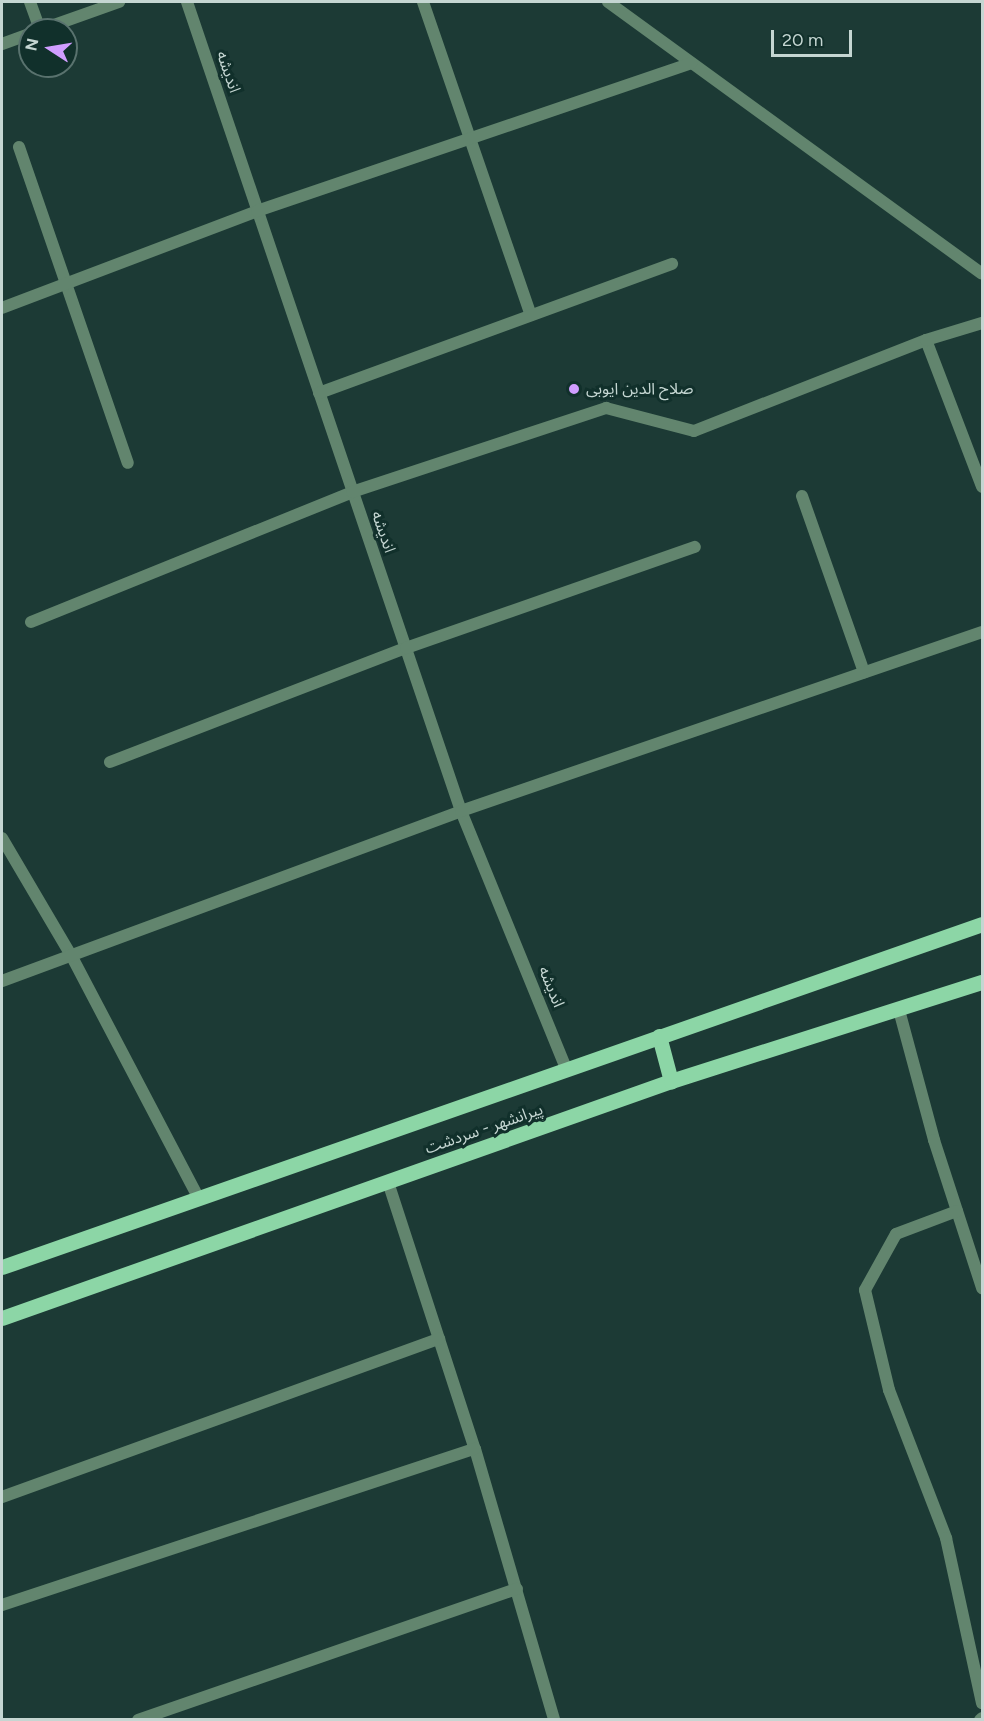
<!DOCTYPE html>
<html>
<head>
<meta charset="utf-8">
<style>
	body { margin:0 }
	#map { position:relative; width:984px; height:1721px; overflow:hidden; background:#1c3a35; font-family:Figtree,"Noto Sans Arabic",sans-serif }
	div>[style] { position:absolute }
	.minor>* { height:12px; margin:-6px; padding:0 6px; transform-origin:6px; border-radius:6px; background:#62856e }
	.primary>* { height:15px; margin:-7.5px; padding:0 7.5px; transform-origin:7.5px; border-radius:7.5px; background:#8cd6a6 }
	.dots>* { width:16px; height:16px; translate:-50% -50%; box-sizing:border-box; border:3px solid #11302b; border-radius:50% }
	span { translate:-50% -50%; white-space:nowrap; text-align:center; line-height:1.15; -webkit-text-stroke:6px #11302b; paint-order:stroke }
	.street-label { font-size:16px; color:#c5d6d2 }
	.poi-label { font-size:16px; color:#c5d6d2 }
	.left { translate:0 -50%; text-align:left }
	.frame { position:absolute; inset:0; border:3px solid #c5d6d2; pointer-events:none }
	.north { position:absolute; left:18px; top:18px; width:60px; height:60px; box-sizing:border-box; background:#11302b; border:2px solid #59726e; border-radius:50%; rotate:282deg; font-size:16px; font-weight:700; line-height:24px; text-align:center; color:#c5d6d2 }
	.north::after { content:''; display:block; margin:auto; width:21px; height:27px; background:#d09dff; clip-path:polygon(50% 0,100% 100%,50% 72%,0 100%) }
	.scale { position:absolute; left:771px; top:30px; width:81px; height:27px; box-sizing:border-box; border:3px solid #c5d6d2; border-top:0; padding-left:8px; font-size:18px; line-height:21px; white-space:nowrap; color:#c5d6d2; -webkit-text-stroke:4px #11302b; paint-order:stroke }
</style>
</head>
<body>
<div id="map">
	<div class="minor">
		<i style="left:30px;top:2px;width:30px;rotate:70deg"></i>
		<i style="left:187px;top:2px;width:854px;rotate:71.29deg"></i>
		<i style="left:461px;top:811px;width:278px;rotate:67.8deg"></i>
		<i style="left:423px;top:2px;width:331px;rotate:71deg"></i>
		<i style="left:608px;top:2px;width:462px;rotate:36deg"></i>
		<i style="left:40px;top:30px;width:84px;rotate:-19.5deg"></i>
		<i style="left:2px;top:44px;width:30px;rotate:-20deg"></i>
		<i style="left:19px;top:147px;width:334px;rotate:71deg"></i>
		<i style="left:2px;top:308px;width:273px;rotate:-20.8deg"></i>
		<i style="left:257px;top:211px;width:459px;rotate:-18.8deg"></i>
		<i style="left:926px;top:340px;width:157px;rotate:69.1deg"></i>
		<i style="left:319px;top:393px;width:376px;rotate:-20.1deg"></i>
		<i style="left:802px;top:496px;width:187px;rotate:70.6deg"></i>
		<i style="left:31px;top:622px;width:346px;rotate:-22deg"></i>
		<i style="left:352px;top:492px;width:268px;rotate:-18.3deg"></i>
		<i style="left:606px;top:408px;width:91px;rotate:14.6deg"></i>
		<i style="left:694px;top:431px;width:249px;rotate:-21.4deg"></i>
		<i style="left:926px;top:340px;width:59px;rotate:-16.9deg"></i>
		<i style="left:110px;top:762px;width:317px;rotate:-21.1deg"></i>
		<i style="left:406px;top:648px;width:306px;rotate:-19.3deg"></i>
		<i style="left:2px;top:838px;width:136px;rotate:59.5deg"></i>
		<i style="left:71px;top:955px;width:273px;rotate:62.3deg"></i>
		<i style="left:2px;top:981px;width:489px;rotate:-20.3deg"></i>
		<i style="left:461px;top:811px;width:551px;rotate:-18.96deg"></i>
		<i style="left:899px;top:1010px;width:135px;rotate:74.9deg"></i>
		<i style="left:934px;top:1140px;width:156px;rotate:72deg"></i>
		<i style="left:388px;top:1182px;width:281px;rotate:72deg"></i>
		<i style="left:475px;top:1449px;width:282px;rotate:73.7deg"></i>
		<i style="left:957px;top:1211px;width:65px;rotate:159.3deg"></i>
		<i style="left:896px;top:1234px;width:64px;rotate:119deg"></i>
		<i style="left:865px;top:1290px;width:103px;rotate:76.5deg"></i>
		<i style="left:889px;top:1390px;width:159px;rotate:68.9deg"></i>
		<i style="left:946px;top:1538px;width:169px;rotate:77.7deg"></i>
		<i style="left:2px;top:1497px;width:465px;rotate:-19.9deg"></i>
		<i style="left:2px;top:1605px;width:498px;rotate:-18.3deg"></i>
		<i style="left:138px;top:1720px;width:401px;rotate:-19.1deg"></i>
		<i style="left:980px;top:1720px;width:3px;rotate:-45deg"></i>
	</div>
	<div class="primary">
		<i style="left:659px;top:1036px;width:47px;rotate:75.1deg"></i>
		<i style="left:2px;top:1267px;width:1038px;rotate:-19.29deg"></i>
		<i style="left:2px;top:1318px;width:710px;rotate:-19.51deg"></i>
		<i style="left:671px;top:1081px;width:326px;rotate:-17.7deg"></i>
	</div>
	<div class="dots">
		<i style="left:574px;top:389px;background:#d09dff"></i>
	</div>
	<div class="street-label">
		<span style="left:228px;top:72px;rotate:71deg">اندیشه</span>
		<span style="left:383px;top:532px;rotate:71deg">اندیشه</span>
		<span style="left:551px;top:987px;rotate:68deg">اندیشه</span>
		<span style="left:484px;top:1129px;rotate:-19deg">پیرانشهر - سردشت</span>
	</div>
	<div class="poi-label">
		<span class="left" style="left:586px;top:389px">صلاح الدین ایوبی</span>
	</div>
	<div class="frame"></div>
	<div class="north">N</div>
	<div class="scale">20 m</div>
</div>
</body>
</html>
